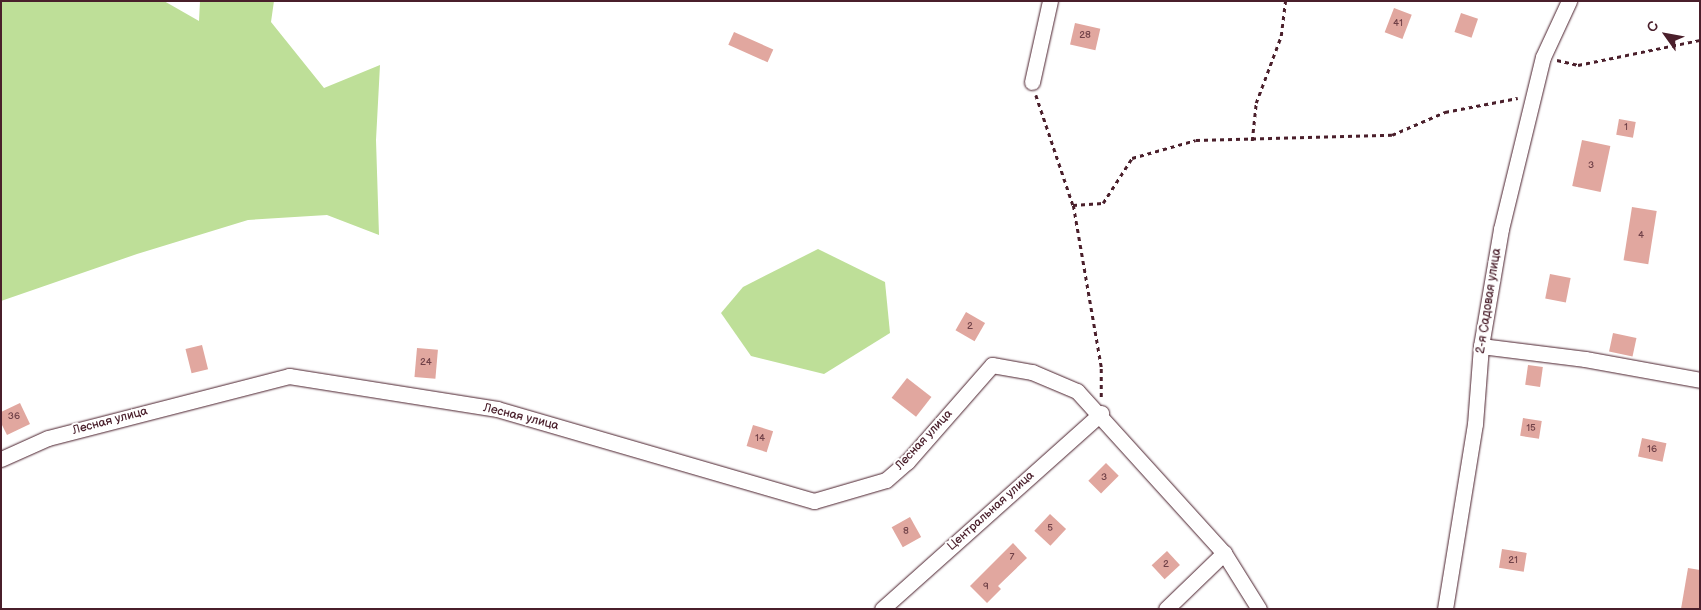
<!DOCTYPE html>
<html>
<head>
<meta charset="utf-8">
<style>
	body { margin:0 }
	#map { position:relative; width:1701px; height:610px; overflow:hidden; background:#fff; font-family:"Balsamiq Sans",sans-serif }
	div>[style] { position:absolute }
	.green>* { inset:0; background:#bedf98 }
	.building>* { inset:0; background:#e1a79f; transform-origin:0 0 }
	.path>* { height:2.5px; margin-top:-1.25px; transform-origin:0; background:repeating-linear-gradient(90deg,#4a1f2b 0 4px,transparent 0 8px) }
	.roads { filter:drop-shadow(0 0 1px #4a1f2b) drop-shadow(0 0 1px #4a1f2b) }
	.street>* { height:15px; margin:-7.5px; padding:0 7.5px; transform-origin:7.5px; border-radius:7.5px; background:#fff }
	span { translate:-50% -50%; white-space:nowrap; text-align:center; line-height:1.15; -webkit-text-stroke:4px #fff; paint-order:stroke }
	.number-label { font-size:10px; color:#704148 }
	.number-label span { -webkit-text-stroke-width:0 }
	.street-label { font-size:12px; color:#4a1f2b }
	.frame { position:absolute; inset:0; border:2px solid #4a1f2b; pointer-events:none }
	.north { position:absolute; left:1641px; top:10px; width:50px; height:50px; -webkit-text-stroke:4px #fff; paint-order:stroke; rotate:302deg; font-size:14px; font-weight:700; line-height:20px; text-align:center; color:#4a1f2b }
	.north::after { content:''; display:block; margin:auto; width:18px; height:22px; background:#4a1f2b; clip-path:polygon(50% 0,100% 100%,50% 72%,0 100%) }
</style>
</head>
<body>
<div id="map">
	<div class="green">
		<i style="clip-path:polygon(1px 1px,164px 1px,199px 21px,200px 1px,274px 1px,271px 22px,324px 88px,380px 65px,376px 140px,379px 235px,327px 215px,248px 220px,137px 254px,1px 301px)"></i>
		<i style="clip-path:polygon(818px 249px,885px 282px,890px 333px,824px 374px,751px 356px,721px 313px,743px 287px)"></i>
	</div>
	<div class="building">
		<i style="left:1394px;top:8px;width:19px;height:26px;rotate:21deg"></i>
		<i style="left:1461px;top:13px;width:18px;height:20px;rotate:19deg"></i>
		<i style="left:1075px;top:23px;width:26px;height:22px;rotate:13deg"></i>
		<i style="left:734px;top:32px;width:43px;height:14px;rotate:24deg"></i>
		<i style="left:1619px;top:119px;width:17px;height:16px;rotate:10deg"></i>
		<i style="left:1582px;top:140px;width:29px;height:47px;rotate:12deg"></i>
		<i style="left:1632px;top:207px;width:25px;height:54px;rotate:9deg"></i>
		<i style="left:1550px;top:274px;width:21px;height:25px;rotate:11deg"></i>
		<i style="left:966px;top:312px;width:22px;height:21px;rotate:30deg"></i>
		<i style="left:1613px;top:333px;width:24px;height:19px;rotate:12deg"></i>
		<i style="left:202px;top:345px;width:25px;height:17px;rotate:76deg"></i>
		<i style="left:417px;top:348px;width:21px;height:29px;rotate:5deg"></i>
		<i style="left:1528px;top:365px;width:15px;height:20px;rotate:8deg"></i>
		<i style="left:907px;top:378px;width:31px;height:25px;rotate:38deg"></i>
		<i style="clip-path:polygon(20px 403px,30px 424px,7px 435px,1px 423px,1px 412px)"></i>
		<i style="left:1523px;top:418px;width:19px;height:18px;rotate:9deg"></i>
		<i style="left:753px;top:425px;width:21px;height:22px;rotate:17deg"></i>
		<i style="left:1642px;top:438px;width:25px;height:19px;rotate:12deg"></i>
		<i style="left:1106px;top:463px;width:18px;height:25px;rotate:45deg"></i>
		<i style="left:1050px;top:514px;width:22px;height:23px;rotate:43deg"></i>
		<i style="left:910px;top:517px;width:23px;height:21px;rotate:61deg"></i>
		<i style="clip-path:polygon(1013px 543px,1027px 558px,998px 586px,1001px 589px,987px 603px,970px 586px)"></i>
		<i style="left:1502px;top:549px;width:25px;height:19px;rotate:9deg"></i>
		<i style="left:1167px;top:551px;width:19px;height:21px;rotate:47deg"></i>
		<i style="clip-path:polygon(1688px 568px,1700px 570px,1700px 609px,1681px 609px)"></i>
	</div>
	<div class="path">
		<i style="left:1557px;top:60px;width:22px;rotate:13deg"></i>
		<i style="left:1578px;top:65px;width:125px;rotate:-11.6deg"></i>
		<i style="left:1036px;top:95px;width:116px;rotate:71.4deg"></i>
		<i style="left:1252px;top:141px;width:38px;rotate:-84deg"></i>
		<i style="left:1256px;top:103px;width:72px;rotate:-69.5deg"></i>
		<i style="left:1281px;top:36px;width:35px;rotate:-83deg"></i>
		<i style="left:1101px;top:397px;width:30px;rotate:-90deg"></i>
		<i style="left:1101px;top:367px;width:164px;rotate:-99.8deg"></i>
		<i style="left:1073px;top:205px;width:30px;rotate:-4deg"></i>
		<i style="left:1103px;top:203px;width:54px;rotate:-57.2deg"></i>
		<i style="left:1132px;top:158px;width:66px;rotate:-15.7deg"></i>
		<i style="left:1196px;top:140px;width:196px;rotate:-1.5deg"></i>
		<i style="left:1392px;top:135px;width:58px;rotate:-23.5deg"></i>
		<i style="left:1445px;top:112px;width:74px;rotate:-10.9deg"></i>
	</div>
	<div class="roads">
		<div class="street">
			<i style="left:1032px;top:82px;width:83px;rotate:-77.5deg"></i>
			<i style="left:1481px;top:346px;width:105px;rotate:7.1deg"></i>
			<i style="left:1585px;top:359px;width:117px;rotate:10.3deg"></i>
			<i style="left:1px;top:459px;width:51px;rotate:-24.1deg"></i>
			<i style="left:48px;top:438px;width:249px;rotate:-14.4deg"></i>
			<i style="left:289px;top:376px;width:211px;rotate:9deg"></i>
			<i style="left:497px;top:409px;width:330px;rotate:16.2deg"></i>
			<i style="left:814px;top:501px;width:75px;rotate:-16.3deg"></i>
			<i style="left:886px;top:480px;width:28px;rotate:-41deg"></i>
			<i style="left:907px;top:462px;width:129px;rotate:-48.8deg"></i>
			<i style="left:992px;top:365px;width:41px;rotate:9.9deg"></i>
			<i style="left:1032px;top:372px;width:49px;rotate:22.9deg"></i>
			<i style="left:1077px;top:391px;width:219px;rotate:47.8deg"></i>
			<i style="left:1224px;top:553px;width:66px;rotate:58deg"></i>
			<i style="left:882px;top:609px;width:294px;rotate:-41.8deg"></i>
			<i style="left:1166px;top:609px;width:81px;rotate:-44deg"></i>
			<i style="left:1445px;top:609px;width:187px;rotate:-80.8deg"></i>
			<i style="left:1475px;top:424px;width:78px;rotate:-85.6deg"></i>
			<i style="left:1481px;top:346px;width:119px;rotate:-80.3deg"></i>
			<i style="left:1501px;top:229px;width:177px;rotate:-76.3deg"></i>
			<i style="left:1543px;top:57px;width:62px;rotate:-65.1deg"></i>
		</div>
	</div>
	<div class="number-label">
		<span style="left:1398px;top:24px">41</span>
		<span style="left:1085px;top:36px">28</span>
		<span style="left:1626px;top:128px">1</span>
		<span style="left:1591px;top:166px">3</span>
		<span style="left:1641px;top:236px">4</span>
		<span style="left:970px;top:327px">2</span>
		<span style="left:426px;top:363px">24</span>
		<span style="left:14px;top:417px">36</span>
		<span style="left:1531px;top:429px">15</span>
		<span style="left:760px;top:439px">14</span>
		<span style="left:1652px;top:450px">16</span>
		<span style="left:1104px;top:478px">3</span>
		<span style="left:1050px;top:529px">5</span>
		<span style="left:906px;top:532px">8</span>
		<span style="left:1012px;top:558px">7</span>
		<span style="left:1513px;top:561px">21</span>
		<span style="left:1166px;top:565px">2</span>
		<span style="left:986px;top:587px">9</span>
	</div>
	<div class="street-label">
		<span style="left:1489px;top:301px;rotate:-81deg">2-я Садовая улица</span>
		<span style="left:521px;top:417px;rotate:14deg">Лесная улица</span>
		<span style="left:110px;top:421px;rotate:-15deg">Лесная улица</span>
		<span style="left:924px;top:440px;rotate:-47deg">Лесная улица</span>
		<span style="left:991px;top:511px;rotate:-42deg">Центральная улица</span>
	</div>
	<div class="frame"></div>
	<div class="north">С</div>
</div>
</body>
</html>
